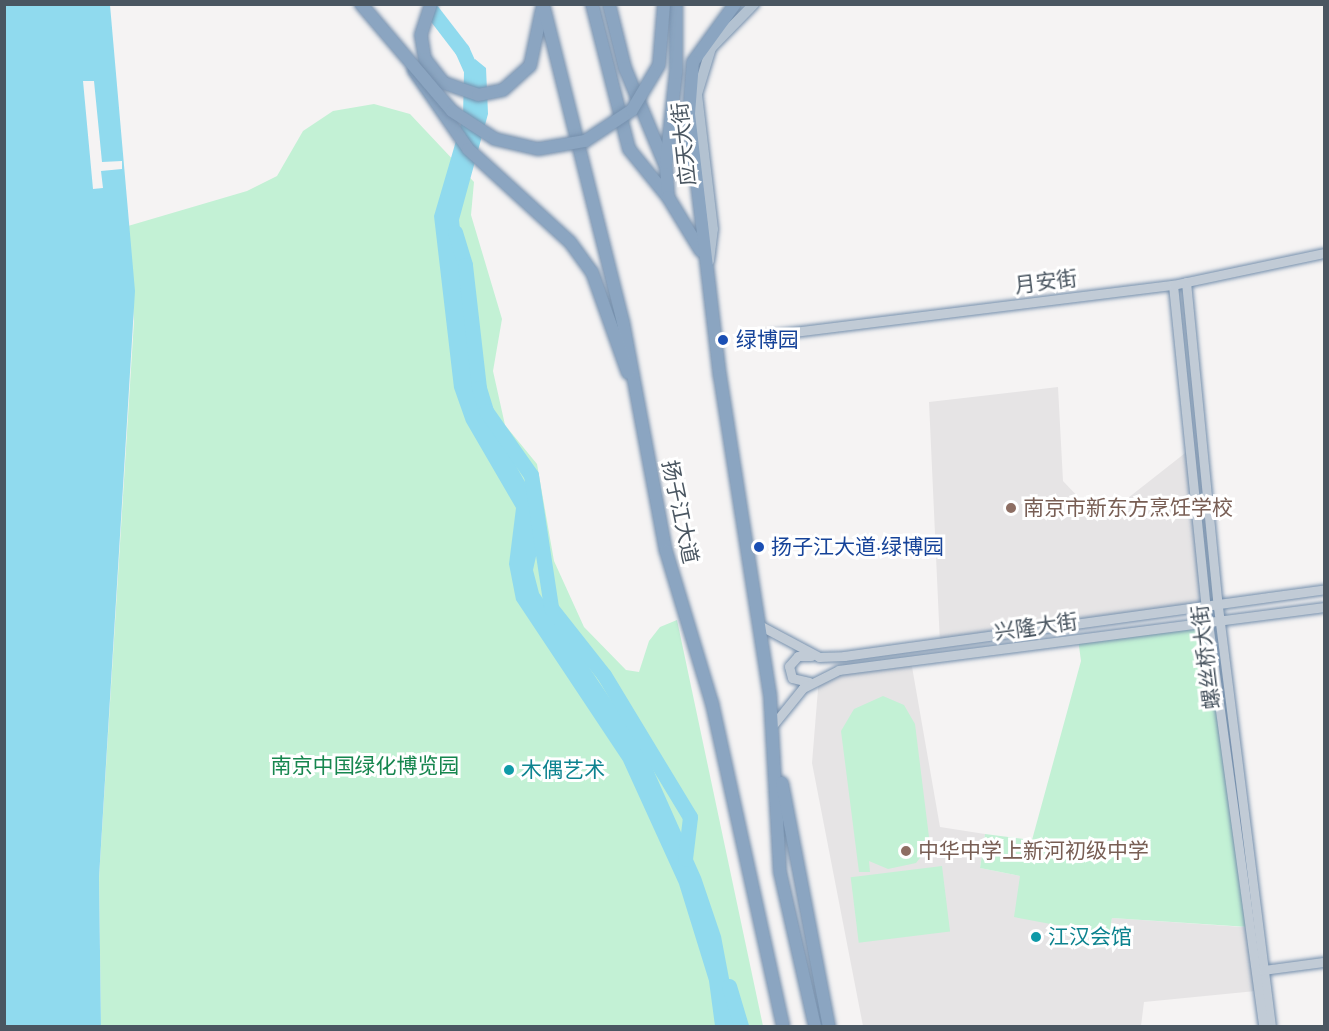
<!DOCTYPE html>
<html>
<head>
<meta charset="utf-8">
<style>
	body { margin:0 }
	#map { position:relative; width:1329px; height:1031px; overflow:hidden; background:#f5f3f3; font-family:Montserrat,"Noto Sans SC",sans-serif }
	div>[style] { position:absolute }
	.education>* { inset:0; background:#e6e4e5 }
	.green>* { inset:0; background:#c3f1d5; transform-origin:0 0 }
	.water>* { inset:0; background:#90daee }
	.pier>* { inset:0; background:#f5f3f3 }
	.river>* { height:15px; margin:-7.5px; padding:0 7.5px; transform-origin:7.5px; border-radius:7.5px; background:#90daee }
	.roads { filter:drop-shadow(0 0 2px #7690ad) drop-shadow(0 0 2px #7690ad) }
	.secondary>* { height:9px; margin:-4.5px; padding:0 4.5px; transform-origin:4.5px; border-radius:4.5px; background:#c1cbd6 }
	.primary>* { height:10px; margin:-5px; padding:0 5px; transform-origin:5px; border-radius:5px; background:#b3c2d1 }
	.highway>* { height:12px; margin:-6px; padding:0 6px; transform-origin:6px; border-radius:6px; background:#8ba5c1 }
	.bridges { filter:drop-shadow(0 0 2px #7690ad) drop-shadow(0 0 2px #7690ad) }
	.highway-bridge>* { height:12px; margin:-6px; padding:0 6px; transform-origin:6px; border-radius:6px; background:#8ba5c1 }
	.dots>* { width:16px; height:16px; translate:-50% -50%; box-sizing:border-box; border:3px solid #fff; border-radius:50% }
	span { translate:-50% -50%; white-space:nowrap; text-align:center; line-height:1.15; -webkit-text-stroke:6px #fff; paint-order:stroke }
	.street-label { font-size:21px; color:#4a5661 }
	.transit-label { font-size:21px; color:#164399 }
	.left { translate:0 -50%; text-align:left }
	.education-label { font-size:21px; color:#785e54 }
	.park-label { font-size:21px; color:#17864f }
	.culture-label { font-size:21px; color:#0d838f }
	.frame { position:absolute; inset:0; border:6px solid #4a5661; pointer-events:none }
</style>
</head>
<body>
<div id="map">
	<div class="education">
		<i style="clip-path:polygon(1058px 387px,1063px 481px,1100px 520px,1189px 450px,1202px 450px,1218px 607px,940px 644px,929px 402px)"></i>
		<i style="clip-path:polygon(911px 661px,940px 827px,985px 834px,980px 868px,1020px 876px,1109px 935px,1112px 918px,1257px 928px,1266px 990px,1144px 1002px,1141px 1026px,863px 1026px,812px 763px,819px 677px)"></i>
	</div>
	<div class="green">
		<i style="clip-path:polygon(374px 104px,410px 114px,474px 182px,471px 215px,502px 319px,493px 371px,505px 425px,537px 464px,554px 561px,584px 627px,626px 670px,639px 672px,649px 641px,660px 627px,677px 620px,763px 1026px,101px 1026px,99px 878px,134px 321px,128px 226px,247px 191px,277px 176px,303px 131px,333px 111px)"></i>
		<i style="clip-path:polygon(1208px 624px,1248px 927px,1112px 918px,1109px 935px,1014px 917px,1020px 876px,980px 868px,985px 834px,1032px 840px,1081px 661px,1078px 639px)"></i>
		<i style="clip-path:polygon(883px 696px,904px 705px,915px 724px,930px 845px,916px 863px,888px 869px,869px 861px,870px 872px,859px 872px,841px 731px,854px 709px)"></i>
		<i style="left:942px;top:866px;width:66px;height:92px;rotate:83deg"></i>
	</div>
	<div class="water">
		<i style="clip-path:polygon(5px 5px,110px 5px,135px 291px,99px 878px,101px 1026px,5px 1026px)"></i>
		<i style="clip-path:polygon(475px 59px,486px 68px,488px 114px,459px 220px,477px 384px,487px 414px,539px 507px,541px 534px,533px 570px,539px 593px,644px 749px,701px 877px,721px 936px,738px 1026px,715px 1026px,709px 981px,679px 884px,623px 761px,516px 600px,509px 564px,516px 508px,466px 422px,454px 388px,434px 216px,463px 117px,464px 71px)"></i>
	</div>
	<div class="pier">
		<i style="clip-path:polygon(83px 81px,94px 81px,102px 162px,122px 161px,122px 169px,101px 171px,103px 188px,93px 189px)"></i>
	</div>
	<div class="river">
		<i style="left:432px;top:11px;width:49px;rotate:52.4deg"></i>
		<i style="left:462px;top:50px;width:32px;rotate:66deg"></i>
		<i style="left:455px;top:232px;width:34px;rotate:73deg"></i>
		<i style="left:465px;top:265px;width:124px;rotate:83.5deg"></i>
		<i style="left:479px;top:388px;width:24px;rotate:73deg"></i>
		<i style="left:486px;top:411px;width:78px;rotate:54.9deg"></i>
		<i style="left:531px;top:475px;width:134px;rotate:81.4deg"></i>
		<i style="left:551px;top:608px;width:85px;rotate:51.7deg"></i>
		<i style="left:604px;top:675px;width:166px;rotate:58.8deg"></i>
		<i style="left:690px;top:817px;width:42px;rotate:96.8deg"></i>
		<i style="left:729px;top:986px;width:42px;rotate:73.3deg"></i>
	</div>
	<div class="roads">
		<div class="secondary">
			<i style="left:1186px;top:282px;width:327px;rotate:84.4deg"></i>
			<i style="left:1218px;top:607px;width:422px;rotate:82.8deg"></i>
			<i style="left:1173px;top:285px;width:325px;rotate:84.2deg"></i>
			<i style="left:1206px;top:608px;width:422px;rotate:82.2deg"></i>
			<i style="left:770px;top:335px;width:406px;rotate:-7.1deg"></i>
			<i style="left:1173px;top:285px;width:154px;rotate:-12deg"></i>
			<i style="left:761px;top:626px;width:66px;rotate:28.1deg"></i>
			<i style="left:819px;top:657px;width:25px;rotate:-2deg"></i>
			<i style="left:844px;top:656px;width:485px;rotate:-7.9deg"></i>
			<i style="left:809px;top:682px;width:17px;rotate:-167deg"></i>
			<i style="left:792px;top:678px;width:12px;rotate:-104deg"></i>
			<i style="left:789px;top:666px;width:13px;rotate:-48deg"></i>
			<i style="left:798px;top:656px;width:13px"></i>
			<i style="left:773px;top:725px;width:48px;rotate:-51deg"></i>
			<i style="left:803px;top:688px;width:40px;rotate:-26.6deg"></i>
			<i style="left:839px;top:670px;width:489px;rotate:-7.4deg"></i>
			<i style="left:1263px;top:970px;width:62px;rotate:-7.5deg"></i>
		</div>
		<div class="primary">
			<i style="left:709px;top:261px;width:32px;rotate:-83deg"></i>
			<i style="left:713px;top:229px;width:136px;rotate:-96.8deg"></i>
			<i style="left:697px;top:94px;width:48px;rotate:-73.1deg"></i>
			<i style="left:711px;top:48px;width:62px;rotate:-45.7deg"></i>
		</div>
		<div class="highway">
			<i style="left:431px;top:4px;width:33px;rotate:108deg"></i>
			<i style="left:421px;top:35px;width:24px;rotate:81deg"></i>
			<i style="left:425px;top:59px;width:31px;rotate:52deg"></i>
			<i style="left:444px;top:83px;width:36px;rotate:19deg"></i>
			<i style="left:478px;top:95px;width:25px;rotate:-11deg"></i>
			<i style="left:503px;top:90px;width:36px;rotate:-42deg"></i>
			<i style="left:530px;top:66px;width:58px;rotate:-78.1deg"></i>
			<i style="left:543px;top:4px;width:328px;rotate:75.9deg"></i>
			<i style="left:623px;top:322px;width:233px;rotate:79.4deg"></i>
			<i style="left:666px;top:551px;width:159px;rotate:73.2deg"></i>
			<i style="left:712px;top:703px;width:331px;rotate:77.6deg"></i>
			<i style="left:592px;top:4px;width:150px;rotate:75.7deg"></i>
			<i style="left:629px;top:149px;width:62px;rotate:50.9deg"></i>
			<i style="left:609px;top:4px;width:66px;rotate:76deg"></i>
			<i style="left:625px;top:68px;width:107px;rotate:67.5deg"></i>
			<i style="left:666px;top:167px;width:30px;rotate:86deg"></i>
			<i style="left:668px;top:197px;width:63px;rotate:58.6deg"></i>
			<i style="left:735px;top:4px;width:72px;rotate:125.9deg"></i>
			<i style="left:693px;top:62px;width:52px;rotate:94.4deg"></i>
			<i style="left:689px;top:114px;width:264px;rotate:83.3deg"></i>
			<i style="left:720px;top:376px;width:322px;rotate:81.1deg"></i>
			<i style="left:770px;top:694px;width:178px;rotate:86.8deg"></i>
			<i style="left:780px;top:872px;width:158px;rotate:77.2deg"></i>
			<i style="left:414px;top:70px;width:96px;rotate:55.6deg"></i>
			<i style="left:468px;top:149px;width:138px;rotate:42.4deg"></i>
			<i style="left:570px;top:242px;width:37px;rotate:54deg"></i>
			<i style="left:592px;top:272px;width:107px;rotate:70.4deg"></i>
			<i style="left:666px;top:163px;width:91px;rotate:-83.7deg"></i>
			<i style="left:676px;top:73px;width:69px;rotate:-90deg"></i>
			<i style="left:782px;top:783px;width:248px;rotate:79.1deg"></i>
		</div>
	</div>
	<div class="bridges">
		<div class="highway-bridge">
			<i style="left:361px;top:4px;width:140px;rotate:49.6deg"></i>
			<i style="left:452px;top:111px;width:51px;rotate:33.1deg"></i>
			<i style="left:495px;top:139px;width:44px;rotate:13.1deg"></i>
			<i style="left:538px;top:149px;width:48px;rotate:-9.7deg"></i>
			<i style="left:585px;top:141px;width:56px;rotate:-33.4deg"></i>
			<i style="left:632px;top:110px;width:52px;rotate:-59deg"></i>
			<i style="left:659px;top:65px;width:61px;rotate:-85.3deg"></i>
		</div>
	</div>
	<div class="dots">
		<i style="left:723px;top:340px;background:#1a4fb4"></i>
		<i style="left:1011px;top:508px;background:#8d6e63"></i>
		<i style="left:759px;top:547px;background:#1a4fb4"></i>
		<i style="left:509px;top:770px;background:#0f9aa8"></i>
		<i style="left:906px;top:851px;background:#8d6e63"></i>
		<i style="left:1036px;top:937px;background:#0f9aa8"></i>
	</div>
	<div class="street-label">
		<span style="left:684px;top:144px;rotate:-96deg">应天大街</span>
		<span style="left:1046px;top:282px;rotate:-7deg">月安街</span>
		<span style="left:680px;top:512px;rotate:78deg">扬子江大道</span>
		<span style="left:1036px;top:627px;rotate:-8deg">兴隆大街</span>
		<span style="left:1206px;top:657px;rotate:-97deg">螺丝桥大街</span>
	</div>
	<div class="transit-label">
		<span class="left" style="left:736px;top:340px">绿博园</span>
		<span class="left" style="left:771px;top:547px">扬子江大道·绿博园</span>
	</div>
	<div class="education-label">
		<span class="left" style="left:1023px;top:508px">南京市新东方烹饪学校</span>
		<span class="left" style="left:918px;top:851px">中华中学上新河初级中学</span>
	</div>
	<div class="park-label">
		<span style="left:365px;top:766px">南京中国绿化博览园</span>
	</div>
	<div class="culture-label">
		<span class="left" style="left:521px;top:770px">木偶艺术</span>
		<span class="left" style="left:1048px;top:937px">江汉会馆</span>
	</div>
	<div class="frame"></div>
</div>
</body>
</html>
